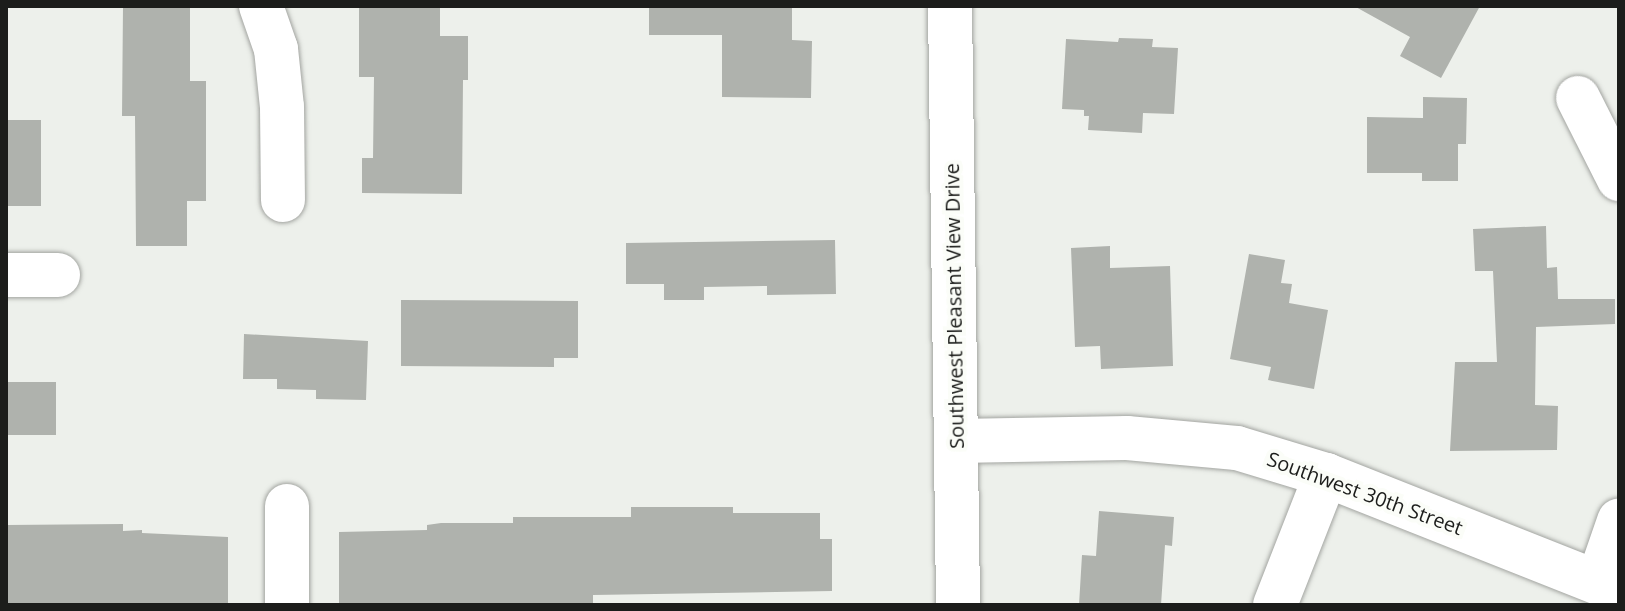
<!DOCTYPE html>
<html>
<head>
<meta charset="utf-8">
<style>
	body { margin:0 }
	#map { position:relative; width:1625px; height:611px; overflow:hidden; background:#edf0eb; font-family:"Open Sans",sans-serif }
	div>[style] { position:absolute }
	.building>* { inset:0; background:#afb2ad; transform-origin:0 0 }
	.roads { filter:drop-shadow(0 0 2px #a3a5a1) drop-shadow(0 0 2px #a3a5a1) }
	.minor>* { height:44px; margin:-22px; padding:0 22px; transform-origin:22px; border-radius:22px; background:#fff }
	.secondary>* { height:44px; margin:-22px; padding:0 22px; transform-origin:22px; border-radius:22px; background:#fff }
	span { translate:-50% -50%; white-space:nowrap; text-align:center; line-height:1.15; -webkit-text-stroke:8px #fbfdf8; paint-order:stroke }
	.street-label { font-size:20px; color:#1c1d1b }
	.frame { position:absolute; inset:0; border:8px solid #1c1d1b; pointer-events:none }
</style>
</head>
<body>
<div id="map">
	<div class="building">
		<i style="clip-path:polygon(123px 6px,190px 6px,190px 81px,206px 81px,206px 201px,187px 201px,187px 246px,136px 246px,135px 116px,122px 116px)"></i>
		<i style="clip-path:polygon(359px 6px,440px 6px,440px 36px,468px 36px,468px 80px,463px 80px,462px 194px,362px 193px,362px 158px,373px 158px,374px 77px,359px 77px)"></i>
		<i style="clip-path:polygon(649px 6px,792px 6px,792px 40px,812px 41px,811px 98px,722px 97px,722px 35px,649px 35px)"></i>
		<i style="clip-path:polygon(1354px 6px,1480px 6px,1441px 78px,1400px 56px,1410px 37px)"></i>
		<i style="clip-path:polygon(1119px 38px,1153px 39px,1152px 47px,1178px 48px,1174px 114px,1143px 113px,1142px 133px,1088px 130px,1089px 116px,1084px 116px,1084px 110px,1062px 109px,1066px 39px,1118px 42px)"></i>
		<i style="clip-path:polygon(1423px 97px,1467px 98px,1466px 144px,1458px 144px,1458px 181px,1422px 181px,1422px 173px,1367px 173px,1367px 117px,1423px 118px)"></i>
		<i style="left:6px;top:120px;width:35px;height:86px"></i>
		<i style="clip-path:polygon(1546px 226px,1547px 268px,1557px 267px,1558px 299px,1615px 299px,1615px 324px,1536px 327px,1535px 405px,1558px 406px,1557px 450px,1450px 451px,1455px 362px,1497px 362px,1493px 271px,1475px 271px,1473px 229px)"></i>
		<i style="clip-path:polygon(835px 240px,836px 294px,767px 295px,767px 286px,704px 287px,704px 300px,664px 300px,664px 284px,626px 284px,626px 243px)"></i>
		<i style="clip-path:polygon(1110px 246px,1110px 268px,1170px 266px,1173px 366px,1101px 369px,1100px 346px,1075px 347px,1071px 248px)"></i>
		<i style="clip-path:polygon(1249px 254px,1285px 260px,1281px 283px,1292px 284px,1289px 303px,1328px 310px,1314px 389px,1268px 380px,1271px 367px,1230px 359px)"></i>
		<i style="clip-path:polygon(401px 300px,578px 301px,578px 358px,554px 358px,554px 367px,401px 366px)"></i>
		<i style="clip-path:polygon(244px 334px,368px 341px,366px 400px,316px 399px,316px 390px,277px 389px,277px 379px,243px 379px)"></i>
		<i style="left:6px;top:382px;width:50px;height:53px"></i>
		<i style="clip-path:polygon(631px 507px,733px 507px,733px 513px,820px 513px,820px 539px,832px 539px,832px 591px,593px 595px,593px 605px,339px 605px,339px 532px,427px 530px,427px 525px,441px 523px,513px 523px,513px 517px,631px 517px)"></i>
		<i style="clip-path:polygon(1099px 511px,1174px 517px,1172px 546px,1165px 545px,1161px 605px,1079px 605px,1082px 555px,1096px 556px)"></i>
		<i style="clip-path:polygon(123px 524px,123px 531px,142px 530px,142px 533px,228px 537px,228px 605px,6px 605px,6px 525px)"></i>
	</div>
	<div class="roads">
		<div class="minor">
			<i style="left:261px;top:6px;width:46px;rotate:70.8deg"></i>
			<i style="left:276px;top:49px;width:58px;rotate:84.1deg"></i>
			<i style="left:282px;top:107px;width:93px;rotate:89.4deg"></i>
			<i style="left:1578px;top:98px;width:91px;rotate:63.2deg"></i>
			<i style="left:6px;top:275px;width:52px"></i>
			<i style="left:956px;top:441px;width:171px;rotate:-1deg"></i>
			<i style="left:1127px;top:438px;width:110px;rotate:5.2deg"></i>
			<i style="left:1237px;top:448px;width:93px;rotate:16.9deg"></i>
			<i style="left:1326px;top:475px;width:315px;rotate:21.6deg"></i>
			<i style="left:1598px;top:582px;width:65px;rotate:-71deg"></i>
			<i style="left:287px;top:605px;width:99px;rotate:-90deg"></i>
			<i style="left:1275px;top:605px;width:140px;rotate:-68.6deg"></i>
		</div>
		<div class="secondary">
			<i style="left:950px;top:6px;width:599px;rotate:89.23deg"></i>
		</div>
	</div>
	<div class="street-label">
		<span style="left:954px;top:306px;rotate:-91deg">Southwest Pleasant View Drive</span>
		<span style="left:1365px;top:493px;rotate:20deg">Southwest 30th Street</span>
	</div>
	<div class="frame"></div>
</div>
</body>
</html>
